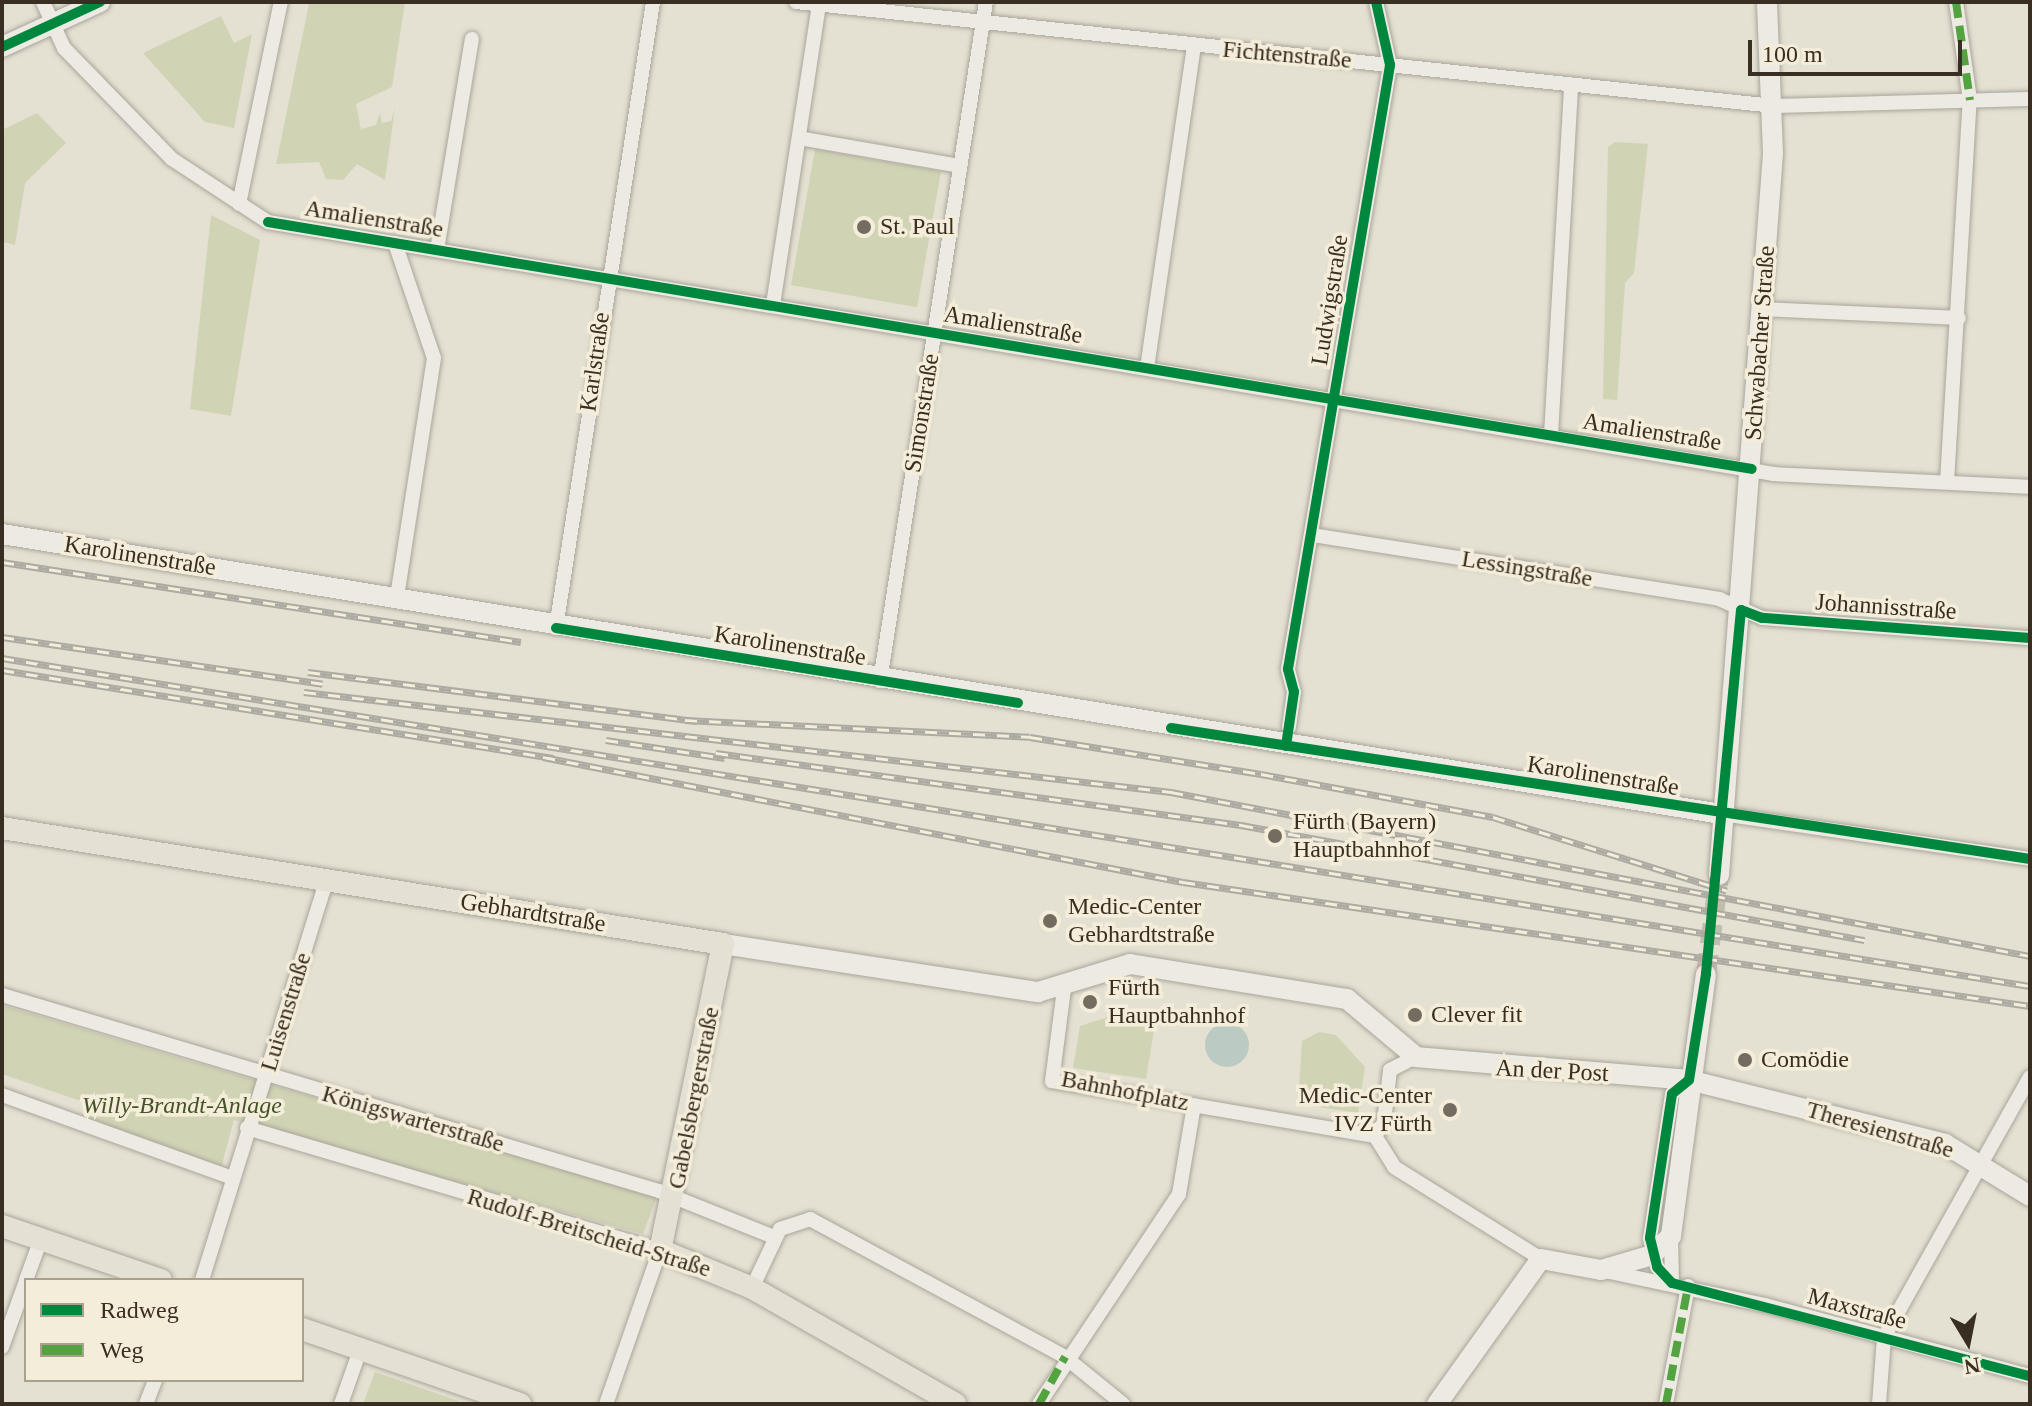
<!DOCTYPE html>
<html>
<head>
<meta charset="utf-8">
<style>
	body { margin:0 }
	#map { position:relative; width:2032px; height:1406px; overflow:hidden; background:#e4e0d2; font-family:"Times New Roman",serif }
	div>[style] { position:absolute }
	.green>* { inset:0; background:#d1d3b5; transform-origin:0 0 }
	.water>* { inset:0; background:#bbcac2 }
	.round { border-radius:50% }
	.secondary-tunnel>* { height:20px; margin-top:-10px; transform-origin:0; background:repeating-linear-gradient(90deg,#c2bcaf 0 20px,transparent 0 30px) }
	.roads { filter:drop-shadow(0 0 2px #aaa59a) drop-shadow(0 0 2px #aaa59a) }
	.street>* { height:14px; margin:-7px; padding:0 7px; transform-origin:7px; border-radius:7px; background:#eceae2 }
	.secondary>* { height:20px; margin:-10px; padding:0 10px; transform-origin:10px; border-radius:10px; background:#eceae2 }
	.primary>* { height:22px; margin:-11px; padding:0 11px; transform-origin:11px; border-radius:11px; background:#e4e0d4 }
	.rail>* { height:7px; margin-top:-3.5px; transform-origin:0; background:repeating-linear-gradient(90deg,#f3edd9 0 12px,#adaaa2 0 24px); box-sizing:border-box; border-block:2px solid #adaaa2 }
	.quiet>* { height:8px; margin-top:-4px; transform-origin:0; background:repeating-linear-gradient(90deg,#53a441 0 16px,transparent 0 24px) }
	.cycleway>* { height:10px; margin:-5px; padding:0 5px; transform-origin:5px; border-radius:5px; background:#00873e }
	.dots>* { width:22px; height:22px; translate:-50% -50%; box-sizing:border-box; border:4px solid #f3edd9; border-radius:50% }
	span { translate:-50% -50%; white-space:nowrap; text-align:center; line-height:1.15; -webkit-text-stroke:7px #f3edd9; paint-order:stroke }
	.street-label { font-size:24px; color:#382e22 }
	.poi-label { font-size:24px; color:#382e22 }
	.left { translate:0 -50%; text-align:left }
	.right { translate:-100% -50%; text-align:right }
	.park-label { font-size:24px; color:#46532a; font-style:italic }
	.frame { position:absolute; inset:0; border:4px solid #382e22; pointer-events:none }
	.legend { position:absolute; left:24px; top:1278px; width:280px; height:104px; box-sizing:border-box; background:#f3edd9; border:2px solid #a8a190; margin:0; padding:10px 14px; list-style:none; font-size:24px; color:#382e22 }
	.legend li { display:flex; align-items:center; gap:16px; height:40px }
	.legend b { width:40px; border:2px solid #a8a190 }
	.north { position:absolute; left:1928px; top:1302px; width:80px; height:80px; -webkit-text-stroke:6px #f3edd9; paint-order:stroke; rotate:170deg; font-size:22px; font-weight:700; line-height:32px; text-align:center; color:#382e22 }
	.north::after { content:''; display:block; margin:auto; width:28px; height:36px; background:#382e22; clip-path:polygon(50% 0,100% 100%,50% 72%,0 100%) }
	.scale { position:absolute; left:1748px; top:40px; width:214px; height:36px; box-sizing:border-box; border:4px solid #382e22; border-top:0; padding-left:10px; font-size:24px; line-height:28px; white-space:nowrap; color:#382e22; -webkit-text-stroke:6px #f3edd9; paint-order:stroke }
</style>
</head>
<body>
<div id="map">
	<div class="green">
		<i style="clip-path:polygon(405px 2px,392px 87px,356px 104px,361px 129px,376px 125px,380px 113px,382px 123px,391px 121px,395px 108px,385px 180px,357px 164px,343px 180px,326px 179px,319px 162px,276px 164px,309px 4px)"></i>
		<i style="clip-path:polygon(221px 16px,234px 43px,252px 34px,234px 128px,205px 122px,143px 53px)"></i>
		<i style="clip-path:polygon(37px 113px,66px 143px,25px 183px,15px 245px,2px 242px,2px 130px)"></i>
		<i style="clip-path:polygon(1615px 142px,1648px 144px,1634px 273px,1625px 283px,1617px 400px,1603px 399px,1608px 147px)"></i>
		<i style="left:815px;top:149px;width:128px;height:138px;rotate:10deg"></i>
		<i style="clip-path:polygon(211px 215px,260px 240px,231px 416px,190px 409px)"></i>
		<i style="clip-path:polygon(2px 1005px,186px 1060px,657px 1197px,643px 1234px,234px 1120px,221px 1168px,87px 1120px,89px 1104px,2px 1074px)"></i>
		<i style="clip-path:polygon(1133px 1009px,1156px 1018px,1146px 1079px,1073px 1068px,1080px 1026px)"></i>
		<i style="clip-path:polygon(1319px 1032px,1336px 1035px,1365px 1067px,1358px 1113px,1298px 1104px,1302px 1041px)"></i>
		<i style="clip-path:polygon(375px 1372px,378px 1373px,467px 1404px,363px 1404px)"></i>
	</div>
	<div class="water">
		<i class="round" style="left:1205px;top:1023px;width:44px;height:44px"></i>
	</div>
	<div class="secondary-tunnel">
		<i style="left:1706px;top:974px;width:100px;rotate:-82.5deg"></i>
	</div>
	<div class="roads">
		<div class="street">
			<i style="left:43px;top:2px;width:51px;rotate:65.5deg"></i>
			<i style="left:64px;top:48px;width:155px;rotate:45.8deg"></i>
			<i style="left:172px;top:159px;width:115px;rotate:33.3deg"></i>
			<i style="left:268px;top:222px;width:1527px;rotate:9.5deg"></i>
			<i style="left:1774px;top:474px;width:256px;rotate:2.9deg"></i>
			<i style="left:796px;top:2px;width:984px;rotate:6.07deg"></i>
			<i style="left:1774px;top:106px;width:256px;rotate:-1.6deg"></i>
			<i style="left:799px;top:138px;width:163px;rotate:9.9deg"></i>
			<i style="left:239px;top:204px;width:206px;rotate:-78.3deg"></i>
			<i style="left:395px;top:243px;width:121px;rotate:71.3deg"></i>
			<i style="left:434px;top:358px;width:243px;rotate:98.8deg"></i>
			<i style="left:437px;top:250px;width:214px;rotate:-80.6deg"></i>
			<i style="left:773px;top:305px;width:304px;rotate:-81.3deg"></i>
			<i style="left:1762px;top:309px;width:197px;rotate:2.6deg"></i>
			<i style="left:1147px;top:368px;width:325px;rotate:-81.7deg"></i>
			<i style="left:1551px;top:435px;width:351px;rotate:-86.7deg"></i>
			<i style="left:1947px;top:482px;width:383px;rotate:-86.6deg"></i>
			<i style="left:1970px;top:100px;width:99px;rotate:-98.1deg"></i>
			<i style="left:1312px;top:535px;width:412px;rotate:8.9deg"></i>
			<i style="left:1719px;top:599px;width:47px;rotate:23.8deg"></i>
			<i style="left:1762px;top:618px;width:269px;rotate:4.3deg"></i>
			<i style="left:556px;top:628px;width:633px;rotate:-81.19deg"></i>
			<i style="left:880px;top:681px;width:687px;rotate:-81.13deg"></i>
			<i style="left:1289px;top:727px;width:35px;rotate:-82deg"></i>
			<i style="left:1294px;top:692px;width:24px;rotate:-105deg"></i>
			<i style="left:1288px;top:669px;width:613px;rotate:-80.41deg"></i>
			<i style="left:1390px;top:65px;width:65px;rotate:-102.5deg"></i>
			<i style="left:1722px;top:814px;width:311px;rotate:8.3deg"></i>
			<i style="left:1064px;top:989px;width:93px;rotate:97.4deg"></i>
			<i style="left:1052px;top:1081px;width:328px;rotate:9.7deg"></i>
			<i style="left:2px;top:995px;width:686px;rotate:16.61deg"></i>
			<i style="left:659px;top:1191px;width:124px;rotate:21.8deg"></i>
			<i style="left:2px;top:1095px;width:245px;rotate:19.8deg"></i>
			<i style="left:247px;top:1128px;width:431px;rotate:16.5deg"></i>
			<i style="left:660px;top:1250px;width:163px;rotate:109.3deg"></i>
			<i style="left:1375px;top:1136px;width:36px;rotate:58deg"></i>
			<i style="left:1394px;top:1167px;width:173px;rotate:32deg"></i>
			<i style="left:1375px;top:1136px;width:17px;rotate:-57deg"></i>
			<i style="left:1384px;top:1122px;width:52px;rotate:-83.4deg"></i>
			<i style="left:1390px;top:1070px;width:29px;rotate:-27deg"></i>
			<i style="left:1671px;top:1236px;width:47px;rotate:88.8deg"></i>
			<i style="left:1605px;top:1271px;width:164px;rotate:12deg"></i>
			<i style="left:1765px;top:1305px;width:274px;rotate:15deg"></i>
			<i style="left:26px;top:1280px;width:44px;rotate:-69.9deg"></i>
			<i style="left:202px;top:1280px;width:418px;rotate:-72.7deg"></i>
			<i style="left:1672px;top:1283px;width:22px;rotate:-133deg"></i>
			<i style="left:1657px;top:1267px;width:30px;rotate:-104deg"></i>
			<i style="left:1650px;top:1238px;width:146px;rotate:-81.3deg"></i>
			<i style="left:1672px;top:1094px;width:22px;rotate:-39deg"></i>
			<i style="left:752px;top:1288px;width:65px;rotate:-64.6deg"></i>
			<i style="left:780px;top:1229px;width:32px;rotate:-18deg"></i>
			<i style="left:810px;top:1219px;width:290px;rotate:28.4deg"></i>
			<i style="left:2px;top:1347px;width:70px;rotate:-70deg"></i>
			<i style="left:1065px;top:1357px;width:75px;rotate:39deg"></i>
			<i style="left:146px;top:1404px;width:26px;rotate:-69deg"></i>
			<i style="left:341px;top:1404px;width:57px;rotate:-70.6deg"></i>
			<i style="left:1039px;top:1404px;width:252px;rotate:-56.3deg"></i>
			<i style="left:1179px;top:1194px;width:90px;rotate:-80.4deg"></i>
			<i style="left:1666px;top:1404px;width:120px;rotate:-79.4deg"></i>
			<i style="left:1879px;top:1404px;width:67px;rotate:-85.7deg"></i>
			<i style="left:1884px;top:1337px;width:298px;rotate:-60.7deg"></i>
		</div>
		<div class="secondary">
			<i style="left:2px;top:47px;width:108px;rotate:-24.7deg"></i>
			<i style="left:2px;top:534px;width:1743px;rotate:9.25deg"></i>
			<i style="left:1719px;top:875px;width:724px;rotate:-85.72deg"></i>
			<i style="left:1773px;top:153px;width:151px;rotate:-92.3deg"></i>
			<i style="left:723px;top:944px;width:319px;rotate:8.7deg"></i>
			<i style="left:1038px;top:992px;width:96px;rotate:-16.9deg"></i>
			<i style="left:1130px;top:964px;width:220px;rotate:9.2deg"></i>
			<i style="left:1347px;top:999px;width:90px;rotate:40deg"></i>
			<i style="left:1416px;top:1057px;width:274px;rotate:4.8deg"></i>
			<i style="left:1689px;top:1080px;width:264px;rotate:14deg"></i>
			<i style="left:1945px;top:1144px;width:100px;rotate:31.5deg"></i>
			<i style="left:1437px;top:1404px;width:178px;rotate:-54.4deg"></i>
			<i style="left:1541px;top:1259px;width:61px;rotate:10.4deg"></i>
			<i style="left:1601px;top:1270px;width:53px;rotate:-16.4deg"></i>
			<i style="left:1652px;top:1255px;width:27px;rotate:-45deg"></i>
			<i style="left:1671px;top:1236px;width:264px;rotate:-82.4deg"></i>
		</div>
		<div class="primary">
			<i style="left:2px;top:828px;width:730px;rotate:9.14deg"></i>
			<i style="left:723px;top:944px;width:312px;rotate:101.6deg"></i>
			<i style="left:660px;top:1250px;width:100px;rotate:22.4deg"></i>
			<i style="left:752px;top:1288px;width:234px;rotate:29.7deg"></i>
			<i style="left:2px;top:1226px;width:168px;rotate:18.8deg"></i>
			<i style="left:302px;top:1329px;width:231px;rotate:19deg"></i>
		</div>
	</div>
	<div class="rail">
		<i style="left:2px;top:562px;width:525px;rotate:8.76deg"></i>
		<i style="left:2px;top:637px;width:324px;rotate:8.3deg"></i>
		<i style="left:2px;top:658px;width:2054px;rotate:9.19deg"></i>
		<i style="left:2px;top:670px;width:558px;rotate:9.07deg"></i>
		<i style="left:308px;top:672px;width:392px;rotate:7.2deg"></i>
		<i style="left:304px;top:692px;width:873px;rotate:6.58deg"></i>
		<i style="left:1171px;top:792px;width:875px;rotate:10.81deg"></i>
		<i style="left:685px;top:720px;width:345px;rotate:2.8deg"></i>
		<i style="left:1030px;top:737px;width:234px;rotate:9.1deg"></i>
		<i style="left:1261px;top:774px;width:236px;rotate:10.5deg"></i>
		<i style="left:1493px;top:817px;width:245px;rotate:17.5deg"></i>
		<i style="left:606px;top:740px;width:120px;rotate:8.6deg"></i>
		<i style="left:716px;top:753px;width:530px;rotate:7.81deg"></i>
		<i style="left:1241px;top:825px;width:634px;rotate:10.46deg"></i>
		<i style="left:543px;top:757px;width:652px;rotate:11.05deg"></i>
		<i style="left:1183px;top:882px;width:856px;rotate:8.33deg"></i>
	</div>
	<div class="quiet">
		<i style="left:1956px;top:2px;width:99px;rotate:81.9deg"></i>
		<i style="left:1039px;top:1404px;width:54px;rotate:-61deg"></i>
		<i style="left:1666px;top:1404px;width:120px;rotate:-79.4deg"></i>
	</div>
	<div class="cycleway">
		<i style="left:2px;top:47px;width:108px;rotate:-24.7deg"></i>
		<i style="left:268px;top:222px;width:1504px;rotate:9.45deg"></i>
		<i style="left:556px;top:628px;width:468px;rotate:9.2deg"></i>
		<i style="left:2030px;top:638px;width:269px;rotate:-175.7deg"></i>
		<i style="left:1762px;top:618px;width:22px;rotate:-159deg"></i>
		<i style="left:1741px;top:610px;width:366px;rotate:95.5deg"></i>
		<i style="left:1706px;top:974px;width:107px;rotate:99.1deg"></i>
		<i style="left:1689px;top:1080px;width:22px;rotate:141deg"></i>
		<i style="left:1672px;top:1094px;width:146px;rotate:98.7deg"></i>
		<i style="left:1650px;top:1238px;width:30px;rotate:76deg"></i>
		<i style="left:1657px;top:1267px;width:22px;rotate:47deg"></i>
		<i style="left:1672px;top:1283px;width:370px;rotate:14.6deg"></i>
		<i style="left:1171px;top:728px;width:869px;rotate:8.67deg"></i>
		<i style="left:1286px;top:746px;width:55px;rotate:-81.6deg"></i>
		<i style="left:1294px;top:692px;width:24px;rotate:-105deg"></i>
		<i style="left:1288px;top:669px;width:613px;rotate:-80.41deg"></i>
		<i style="left:1390px;top:65px;width:65px;rotate:-102.5deg"></i>
	</div>
	<div class="dots">
		<i style="left:864px;top:227px;background:#746c60"></i>
		<i style="left:1275px;top:836px;background:#746c60"></i>
		<i style="left:1050px;top:921px;background:#746c60"></i>
		<i style="left:1090px;top:1002px;background:#746c60"></i>
		<i style="left:1415px;top:1015px;background:#746c60"></i>
		<i style="left:1745px;top:1060px;background:#746c60"></i>
		<i style="left:1450px;top:1110px;background:#746c60"></i>
	</div>
	<div class="street-label">
		<span style="left:1287px;top:55px;rotate:5deg">Fichtenstraße</span>
		<span style="left:374px;top:219px;rotate:9deg">Amalienstraße</span>
		<span style="left:1330px;top:300px;rotate:-81deg">Ludwigstraße</span>
		<span style="left:1013px;top:325px;rotate:9deg">Amalienstraße</span>
		<span style="left:1760px;top:343px;rotate:-86deg">Schwabacher Straße</span>
		<span style="left:595px;top:362px;rotate:-82deg">Karlstraße</span>
		<span style="left:922px;top:413px;rotate:-81deg">Simonstraße</span>
		<span style="left:1652px;top:432px;rotate:9deg">Amalienstraße</span>
		<span style="left:140px;top:556px;rotate:9deg">Karolinenstraße</span>
		<span style="left:1527px;top:569px;rotate:9deg">Lessingstraße</span>
		<span style="left:1886px;top:607px;rotate:4deg">Johannisstraße</span>
		<span style="left:790px;top:646px;rotate:9deg">Karolinenstraße</span>
		<span style="left:1603px;top:776px;rotate:9deg">Karolinenstraße</span>
		<span style="left:533px;top:913px;rotate:9deg">Gebhardtstraße</span>
		<span style="left:286px;top:1012px;rotate:-73deg">Luisenstraße</span>
		<span style="left:1552px;top:1071px;rotate:3deg">An der Post</span>
		<span style="left:1125px;top:1091px;rotate:11deg">Bahnhofplatz</span>
		<span style="left:694px;top:1098px;rotate:-79deg">Gabelsbergerstraße</span>
		<span style="left:413px;top:1119px;rotate:16deg">Königswarterstraße</span>
		<span style="left:1880px;top:1130px;rotate:16deg">Theresienstraße</span>
		<span style="left:589px;top:1233px;rotate:17deg">Rudolf-Breitscheid-Straße</span>
		<span style="left:1857px;top:1309px;rotate:15deg">Maxstraße</span>
	</div>
	<div class="poi-label">
		<span class="left" style="left:880px;top:227px">St. Paul</span>
		<span class="left" style="left:1293px;top:836px">Fürth (Bayern)<br>Hauptbahnhof</span>
		<span class="left" style="left:1068px;top:921px">Medic-Center<br>Gebhardtstraße</span>
		<span class="left" style="left:1108px;top:1002px">Fürth<br>Hauptbahnhof</span>
		<span class="left" style="left:1431px;top:1015px">Clever fit</span>
		<span class="left" style="left:1761px;top:1060px">Comödie</span>
		<span class="right" style="left:1432px;top:1110px">Medic-Center<br>IVZ Fürth</span>
	</div>
	<div class="park-label">
		<span style="left:182px;top:1106px">Willy-Brandt-Anlage</span>
	</div>
	<div class="frame"></div>
	<ul class="legend">
	<li><b style="height:10px;background:#00873e"></b>Radweg</li>
	<li><b style="height:10px;background:#53a441"></b>Weg</li>
	</ul>
	<div class="north">N</div>
	<div class="scale">100 m</div>
</div>
</body>
</html>
